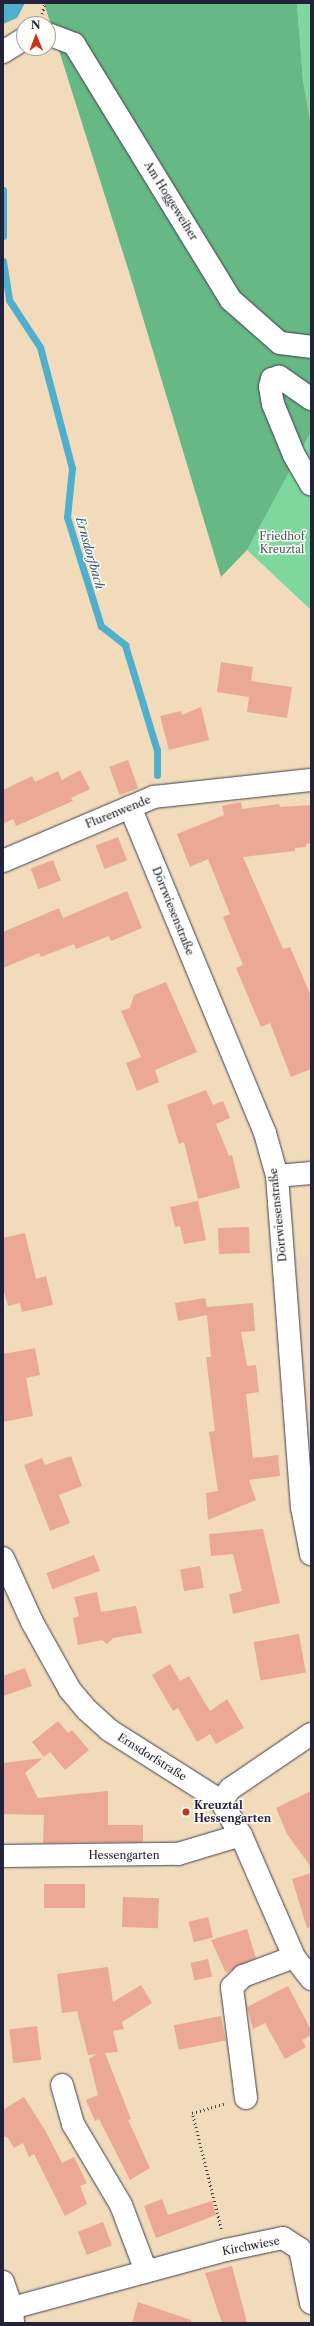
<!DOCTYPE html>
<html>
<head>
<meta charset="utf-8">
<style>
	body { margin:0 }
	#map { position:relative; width:314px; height:2326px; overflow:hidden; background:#f1dbba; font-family:"Libre Caslon Text",serif }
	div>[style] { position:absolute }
	.built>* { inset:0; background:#f1d5bd }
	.green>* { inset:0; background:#7ed79d }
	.forest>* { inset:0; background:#66b884 }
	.water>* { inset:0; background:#4fafcd }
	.stream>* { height:7px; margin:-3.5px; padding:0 3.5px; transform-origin:3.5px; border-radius:3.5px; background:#4fafcd }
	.building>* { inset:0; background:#eba895; transform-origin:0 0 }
	.path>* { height:2.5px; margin-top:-1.25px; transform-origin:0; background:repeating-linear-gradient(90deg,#413e4e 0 1px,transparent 0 4px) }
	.roads { filter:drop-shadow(0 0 1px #413e4e) drop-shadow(0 0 1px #413e4e) }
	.minor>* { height:22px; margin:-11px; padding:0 11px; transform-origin:11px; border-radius:11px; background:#fff }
	.dots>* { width:11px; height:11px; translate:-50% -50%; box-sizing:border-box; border:2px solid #fdfcf7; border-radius:50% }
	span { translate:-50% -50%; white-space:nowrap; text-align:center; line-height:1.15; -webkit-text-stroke:3px #fdfcf7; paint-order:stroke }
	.street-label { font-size:11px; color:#22223b }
	.park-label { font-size:11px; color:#42615d }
	.poi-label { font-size:11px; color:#22223b; font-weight:700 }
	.left { translate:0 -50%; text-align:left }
	.water-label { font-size:12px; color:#345a75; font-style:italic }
	.frame { position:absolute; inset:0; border:4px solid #22223b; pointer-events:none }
	.north { position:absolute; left:16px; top:16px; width:40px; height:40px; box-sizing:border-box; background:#fdfcf7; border:1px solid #a5a5ac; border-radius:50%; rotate:359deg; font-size:11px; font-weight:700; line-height:16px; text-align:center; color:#22223b }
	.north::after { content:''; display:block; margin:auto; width:14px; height:18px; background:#c8321e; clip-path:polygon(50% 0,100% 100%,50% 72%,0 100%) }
</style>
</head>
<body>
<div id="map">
	<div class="built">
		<i style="clip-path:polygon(295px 1256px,311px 1256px,311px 1447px)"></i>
	</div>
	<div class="green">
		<i style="clip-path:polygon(297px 3px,311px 3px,311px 126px,303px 81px)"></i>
		<i style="clip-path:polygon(311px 432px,311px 610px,247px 550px)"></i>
	</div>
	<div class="forest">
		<i style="clip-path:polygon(44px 3px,297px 3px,303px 81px,311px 126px,311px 432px,247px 550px,221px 577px,130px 275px)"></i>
	</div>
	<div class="water">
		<i style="clip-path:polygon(3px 3px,25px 3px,17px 18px,3px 24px)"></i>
	</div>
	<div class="stream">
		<i style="left:3px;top:190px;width:46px;rotate:90deg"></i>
		<i style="left:3px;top:261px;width:39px;rotate:81deg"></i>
		<i style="left:9px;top:300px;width:56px;rotate:56.6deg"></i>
		<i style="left:40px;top:347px;width:125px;rotate:75.2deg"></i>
		<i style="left:72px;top:468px;width:49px;rotate:95.8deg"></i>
		<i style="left:67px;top:517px;width:114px;rotate:72.7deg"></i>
		<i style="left:101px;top:626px;width:31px;rotate:38deg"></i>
		<i style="left:125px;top:645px;width:110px;rotate:73.1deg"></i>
		<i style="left:157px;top:750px;width:25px;rotate:90deg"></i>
	</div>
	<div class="building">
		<i style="clip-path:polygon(221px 662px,253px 667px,251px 681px,292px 687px,287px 718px,247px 712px,249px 697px,217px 692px)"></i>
		<i style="clip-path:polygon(201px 707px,209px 740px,169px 750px,160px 716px,181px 711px,182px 715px)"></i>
		<i style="left:128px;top:760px;width:30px;height:20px;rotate:70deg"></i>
		<i style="clip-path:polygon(80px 770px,90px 789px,71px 798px,73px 801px,16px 826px,13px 819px,3px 824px,3px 790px,32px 776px,35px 782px,58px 771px,62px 780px)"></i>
		<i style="clip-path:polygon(241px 802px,242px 809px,279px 804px,280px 807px,311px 805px,311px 843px,306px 844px,306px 847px,295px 848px,295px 851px,243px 857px,283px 949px,290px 947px,311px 996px,311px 1069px,291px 1077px,270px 1023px,261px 1027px,236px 968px,243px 965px,223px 917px,230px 914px,208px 859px,190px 867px,177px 834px,224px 815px,222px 806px)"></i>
		<i style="left:118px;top:837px;width:25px;height:24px;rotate:69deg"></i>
		<i style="left:53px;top:860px;width:22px;height:24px;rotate:69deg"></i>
		<i style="clip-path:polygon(127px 891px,142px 928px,111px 941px,109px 936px,76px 949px,74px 944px,41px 957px,39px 953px,3px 968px,3px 932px,59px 908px,63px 918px)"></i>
		<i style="clip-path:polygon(166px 982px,197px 1052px,155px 1070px,159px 1082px,137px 1091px,126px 1063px,141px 1057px,121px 1011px,130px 1008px,134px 995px)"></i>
		<i style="clip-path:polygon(206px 1090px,213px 1105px,223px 1101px,230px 1118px,216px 1124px,229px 1156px,232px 1155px,240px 1188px,198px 1199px,184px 1142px,179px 1144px,167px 1105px)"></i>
		<i style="clip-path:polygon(198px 1201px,206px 1240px,184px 1244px,180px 1226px,175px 1227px,170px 1207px)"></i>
		<i style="left:249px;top:1227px;width:26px;height:31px;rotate:88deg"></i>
		<i style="clip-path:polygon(25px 1233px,36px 1279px,46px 1276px,53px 1305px,22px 1312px,20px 1303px,8px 1306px,3px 1288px,3px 1238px)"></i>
		<i style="clip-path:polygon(205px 1298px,207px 1307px,253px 1303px,255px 1331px,241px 1332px,247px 1366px,256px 1365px,259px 1392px,246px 1394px,253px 1458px,278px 1455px,280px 1476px,249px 1480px,256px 1500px,208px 1520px,206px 1493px,218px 1491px,209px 1432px,215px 1431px,206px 1357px,211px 1357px,207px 1315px,178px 1321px,175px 1303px)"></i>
		<i style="clip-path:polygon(35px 1348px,40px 1375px,26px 1378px,33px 1416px,3px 1422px,3px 1354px)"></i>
		<i style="clip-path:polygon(71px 1456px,82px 1486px,59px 1495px,70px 1523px,50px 1531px,24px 1465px,42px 1458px,45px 1465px)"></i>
		<i style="clip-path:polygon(263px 1529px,280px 1603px,233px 1614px,229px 1594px,242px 1591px,233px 1554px,211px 1556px,209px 1534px)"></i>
		<i style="left:94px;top:1555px;width:17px;height:51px;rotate:69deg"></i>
		<i style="left:200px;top:1566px;width:22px;height:20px;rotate:80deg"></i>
		<i style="clip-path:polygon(97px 1592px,101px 1612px,136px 1606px,142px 1633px,113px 1638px,107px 1644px,102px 1640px,78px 1645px,73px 1618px,79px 1616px,74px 1597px)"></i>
		<i style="left:299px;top:1634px;width:39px;height:46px;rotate:80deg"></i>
		<i style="clip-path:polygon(170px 1664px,180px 1681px,189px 1676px,210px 1711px,227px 1699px,244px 1728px,216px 1744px,210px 1734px,197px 1742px,178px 1708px,173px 1711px,152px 1675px)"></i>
		<i style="clip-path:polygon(25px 1668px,32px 1686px,3px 1696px,3px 1676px)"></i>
		<i style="clip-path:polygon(58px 1721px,68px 1733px,72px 1730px,89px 1750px,65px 1770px,50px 1752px,44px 1757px,32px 1742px)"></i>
		<i style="clip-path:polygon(43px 1758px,25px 1773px,38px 1798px,108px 1791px,108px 1825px,143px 1825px,143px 1842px,43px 1843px,44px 1815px,3px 1814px,3px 1763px)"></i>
		<i style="clip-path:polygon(311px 1791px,311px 1867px,287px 1834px,276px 1808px)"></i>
		<i style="clip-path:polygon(311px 1873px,311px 1927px,307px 1928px,292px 1879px)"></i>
		<i style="left:44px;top:1884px;width:41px;height:24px"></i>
		<i style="left:123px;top:1897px;width:36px;height:30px;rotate:2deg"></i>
		<i style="left:208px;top:1917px;width:21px;height:20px;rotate:76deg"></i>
		<i style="clip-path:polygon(247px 1929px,256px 1958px,226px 1973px,211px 1940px)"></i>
		<i style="left:208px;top:1959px;width:18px;height:18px;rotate:77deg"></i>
		<i style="clip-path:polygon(108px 1967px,113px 2002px,141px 1985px,152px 2003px,122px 2022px,124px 2029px,113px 2031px,118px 2052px,105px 2053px,131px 2119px,128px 2120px,150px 2168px,130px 2180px,99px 2119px,95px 2121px,86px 2100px,98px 2095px,89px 2059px,97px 2054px,88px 2055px,77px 2011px,62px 2013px,57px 1974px)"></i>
		<i style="clip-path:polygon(288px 1986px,311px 2030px,311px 2035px,302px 2040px,306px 2047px,285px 2059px,265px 2023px,253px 2029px,247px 2007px)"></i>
		<i style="left:221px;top:2016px;width:25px;height:48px;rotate:79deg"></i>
		<i style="left:37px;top:2026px;width:34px;height:28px;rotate:83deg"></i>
		<i style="clip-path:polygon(24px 2097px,45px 2130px,62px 2163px,74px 2157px,87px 2183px,80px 2186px,87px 2204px,65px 2216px,34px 2154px,29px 2157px,23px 2143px,14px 2148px,8px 2138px,3px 2136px,3px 2110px)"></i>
		<i style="clip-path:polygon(162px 2199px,168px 2215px,212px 2201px,216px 2215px,156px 2238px,144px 2206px)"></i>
		<i style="left:103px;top:2222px;width:25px;height:27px;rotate:69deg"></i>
		<i style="clip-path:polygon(232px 2266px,244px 2311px,247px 2323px,222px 2323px,205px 2273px)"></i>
		<i style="clip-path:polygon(138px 2302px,191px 2320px,191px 2323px,132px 2323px)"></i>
	</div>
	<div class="path">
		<i style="left:42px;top:14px;width:11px;rotate:-75deg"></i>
		<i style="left:221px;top:2229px;width:120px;rotate:-104deg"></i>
		<i style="left:192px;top:2113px;width:33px;rotate:-16deg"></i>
	</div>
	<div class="roads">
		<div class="minor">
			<i style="left:48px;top:34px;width:28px;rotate:21deg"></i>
			<i style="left:74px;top:44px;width:300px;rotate:58.5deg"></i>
			<i style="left:231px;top:300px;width:65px;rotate:41.3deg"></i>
			<i style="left:280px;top:343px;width:31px;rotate:7deg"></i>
			<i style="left:3px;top:52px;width:25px;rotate:-32deg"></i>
			<i style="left:311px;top:399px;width:39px;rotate:-145deg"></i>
			<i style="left:279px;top:377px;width:7px;rotate:164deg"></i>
			<i style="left:272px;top:379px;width:8px;rotate:104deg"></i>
			<i style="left:270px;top:387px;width:17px;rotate:80deg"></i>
			<i style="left:273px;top:404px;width:55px;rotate:67.6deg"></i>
			<i style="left:294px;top:455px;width:34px;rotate:60deg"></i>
			<i style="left:130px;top:807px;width:353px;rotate:67.5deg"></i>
			<i style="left:265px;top:1133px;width:45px;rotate:74.4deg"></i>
			<i style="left:277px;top:1176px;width:332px;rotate:85.7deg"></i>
			<i style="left:302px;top:1507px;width:48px;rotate:79.2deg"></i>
			<i style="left:3px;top:861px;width:164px;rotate:-23deg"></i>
			<i style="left:154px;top:797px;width:158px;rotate:-6.2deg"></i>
			<i style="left:277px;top:1176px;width:34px;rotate:-5deg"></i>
			<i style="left:3px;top:1558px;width:70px;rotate:65.6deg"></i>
			<i style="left:32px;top:1622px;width:78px;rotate:60.8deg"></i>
			<i style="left:70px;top:1690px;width:26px;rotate:50deg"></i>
			<i style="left:87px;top:1710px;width:30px;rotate:42deg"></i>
			<i style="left:109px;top:1730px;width:133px;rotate:32.4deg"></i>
			<i style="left:221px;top:1801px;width:39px;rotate:60deg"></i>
			<i style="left:241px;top:1835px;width:133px;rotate:66.5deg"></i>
			<i style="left:294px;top:1957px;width:28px;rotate:52deg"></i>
			<i style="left:221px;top:1801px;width:15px;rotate:-53deg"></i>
			<i style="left:230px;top:1789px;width:98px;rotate:-34.2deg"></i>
			<i style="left:3px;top:1856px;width:175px;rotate:-0.7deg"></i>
			<i style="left:178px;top:1854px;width:66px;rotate:-16.8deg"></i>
			<i style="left:62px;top:2085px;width:41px;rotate:74.2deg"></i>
			<i style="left:73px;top:2124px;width:94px;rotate:59.3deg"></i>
			<i style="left:121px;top:2205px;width:71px;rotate:69.3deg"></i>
			<i style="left:246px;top:2098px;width:112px;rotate:-97.2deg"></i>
			<i style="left:232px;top:1987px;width:16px;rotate:-45deg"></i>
			<i style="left:243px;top:1976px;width:54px;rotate:-20.4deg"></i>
			<i style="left:3px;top:2282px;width:28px;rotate:71deg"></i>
			<i style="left:12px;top:2308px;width:15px;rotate:86deg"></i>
			<i style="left:12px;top:2308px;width:222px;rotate:-15.2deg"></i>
			<i style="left:226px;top:2250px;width:58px;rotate:-11.9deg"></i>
			<i style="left:283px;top:2238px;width:20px;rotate:33deg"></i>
			<i style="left:300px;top:2249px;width:55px;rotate:78.5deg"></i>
		</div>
	</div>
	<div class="dots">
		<i style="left:186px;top:1812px;background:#c8321e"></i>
	</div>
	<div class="street-label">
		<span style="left:171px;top:201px;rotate:58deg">Am Hoggeweiher</span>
		<span style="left:118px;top:812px;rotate:-22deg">Flurenwende</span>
		<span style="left:173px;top:911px;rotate:68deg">Dörrwiesenstraße</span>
		<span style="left:278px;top:1215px;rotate:-96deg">Dörrwiesenstraße</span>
		<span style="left:152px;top:1757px;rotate:32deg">Ernsdorfstraße</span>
		<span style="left:124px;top:1855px">Hessengarten</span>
		<span style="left:251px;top:2246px;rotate:-11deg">Kirchwiese</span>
	</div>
	<div class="park-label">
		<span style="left:282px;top:543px">Friedhof<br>Kreuztal</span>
	</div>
	<div class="poi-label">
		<span class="left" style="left:194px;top:1812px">Kreuztal<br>Hessengarten</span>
	</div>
	<div class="water-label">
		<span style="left:90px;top:553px;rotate:74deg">Ernsdorfbach</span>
	</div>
	<div class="frame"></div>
	<div class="north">N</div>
</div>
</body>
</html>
